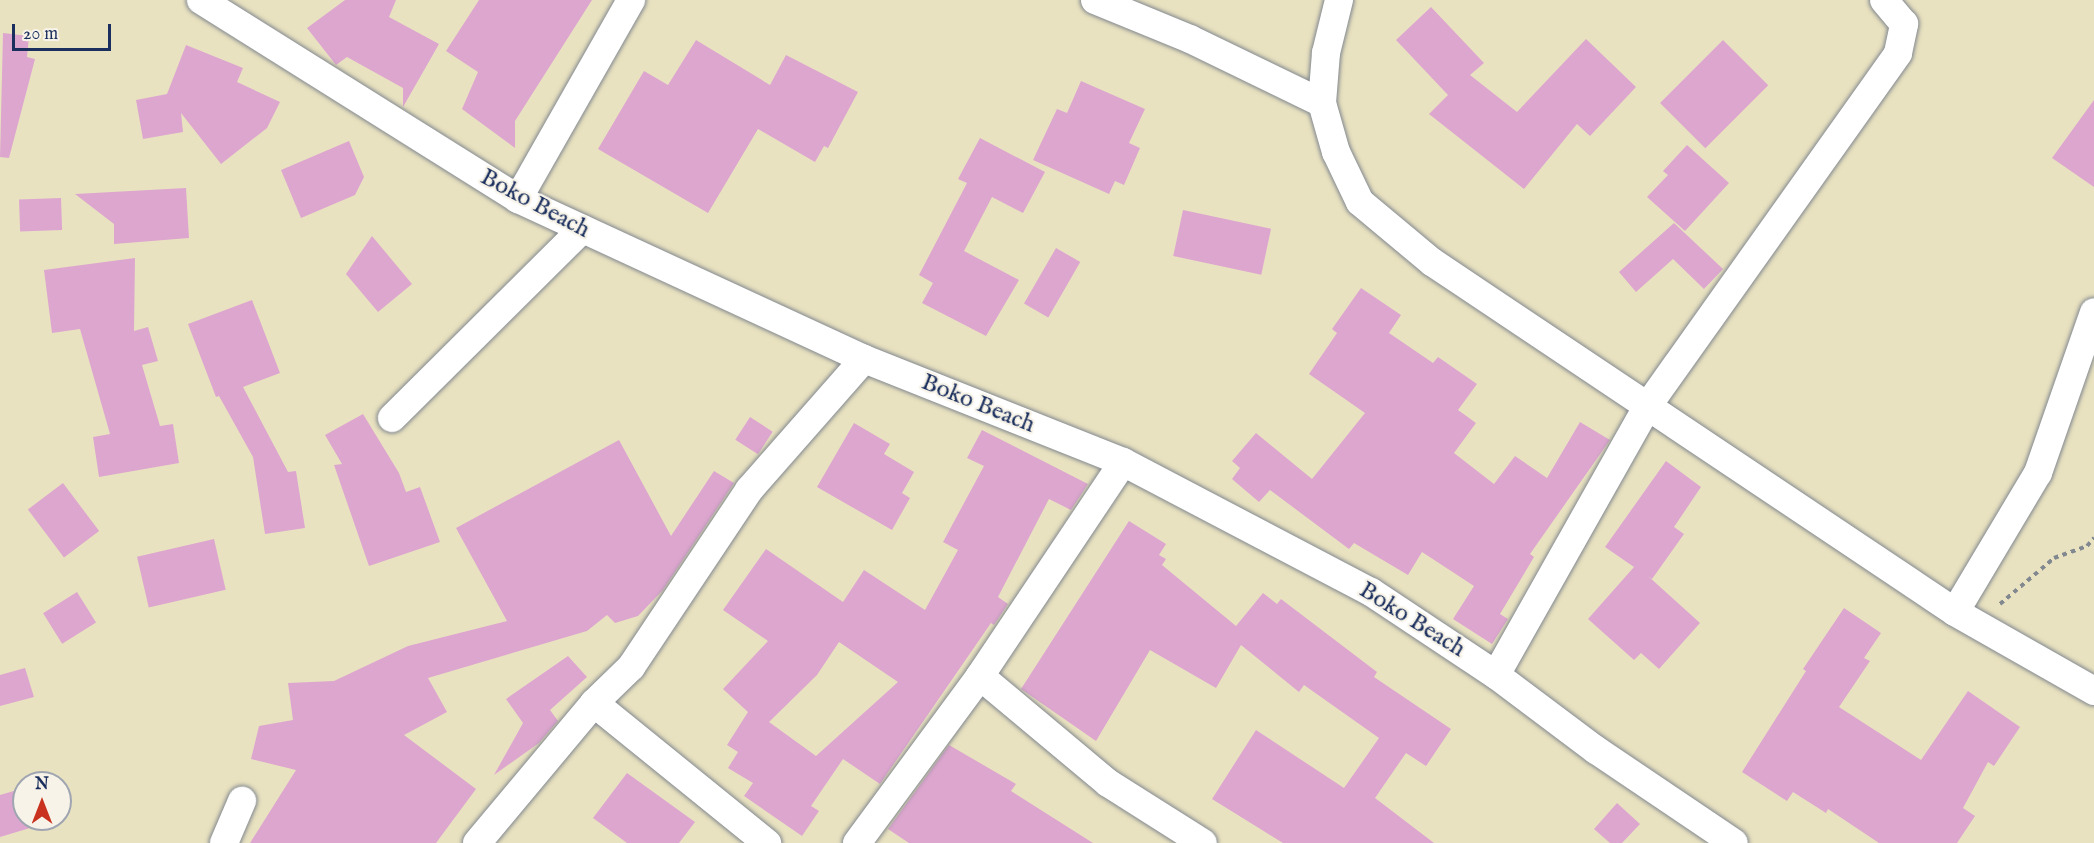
<!DOCTYPE html>
<html>
<head>
<meta charset="utf-8">
<style>
	body { margin:0 }
	#map { position:relative; width:2094px; height:843px; overflow:hidden; background:#e9e2c0; font-family:"IM FELL English",serif }
	div>[style] { position:absolute }
	.building>* { inset:0; background:#dda6cf; transform-origin:0 0 }
	.path>* { height:4px; margin-top:-2px; transform-origin:0; background:repeating-linear-gradient(90deg,#82888f 0 4.5px,transparent 0 9px) }
	.roads { filter:drop-shadow(0 0 2px #82888f) drop-shadow(0 0 2px #82888f) }
	.minor>* { height:28px; margin:-14px; padding:0 14px; transform-origin:14px; border-radius:14px; background:#fff }
	span { translate:-50% -50%; white-space:nowrap; text-align:center; line-height:1.15; -webkit-text-stroke:4.5px #f7f3e8; paint-order:stroke }
	.street-label { font-size:24px; color:#1b2f5e }
	.north { position:absolute; left:12px; top:771px; width:60px; height:60px; box-sizing:border-box; background:#f7f3e8; border:2px solid #9fa5b1; border-radius:50%; rotate:0deg; font-size:16px; font-weight:700; line-height:24px; text-align:center; color:#1b2f5e }
	.north::after { content:''; display:block; margin:auto; width:21px; height:27px; background:#c8321e; clip-path:polygon(50% 0,100% 100%,50% 72%,0 100%) }
	.scale { position:absolute; left:12px; top:24px; width:99px; height:27px; box-sizing:border-box; border:3px solid #1b2f5e; border-top:0; padding-left:8px; font-size:18px; line-height:21px; white-space:nowrap; color:#1b2f5e; -webkit-text-stroke:4px #f7f3e8; paint-order:stroke }
</style>
</head>
<body>
<div id="map">
	<div class="building">
		<i style="clip-path:polygon(345px 0,396px 0,389px 17px,439px 44px,403px 107px,403px 88px,347px 57px,336px 65px,307px 28px)"></i>
		<i style="clip-path:polygon(479px 0,592px 0,515px 121px,515px 148px,462px 109px,478px 72px,446px 51px)"></i>
		<i style="clip-path:polygon(1431px 7px,1484px 63px,1470px 75px,1517px 112px,1586px 39px,1636px 87px,1590px 136px,1577px 124px,1524px 189px,1429px 114px,1448px 95px,1396px 40px)"></i>
		<i style="clip-path:polygon(3px 33px,29px 36px,27px 57px,35px 59px,9px 158px,0 157px)"></i>
		<i style="clip-path:polygon(696px 40px,770px 85px,786px 55px,858px 92px,828px 148px,824px 146px,815px 162px,758px 129px,708px 213px,598px 149px,644px 71px,668px 85px)"></i>
		<i style="left:1723px;top:40px;width:64px;height:89px;rotate:45deg"></i>
		<i style="clip-path:polygon(186px 45px,243px 68px,237px 82px,280px 102px,267px 128px,221px 164px,181px 113px,183px 132px,143px 139px,136px 100px,167px 94px)"></i>
		<i style="clip-path:polygon(1081px 81px,1145px 109px,1129px 143px,1140px 148px,1124px 185px,1115px 181px,1109px 194px,1033px 160px,1057px 109px,1067px 113px)"></i>
		<i style="clip-path:polygon(2094px 100px,2094px 187px,2052px 158px)"></i>
		<i style="clip-path:polygon(980px 138px,1045px 172px,1023px 213px,992px 197px,964px 251px,1019px 280px,986px 336px,922px 303px,933px 283px,919px 275px,967px 183px,958px 179px)"></i>
		<i style="clip-path:polygon(349px 141px,364px 177px,355px 195px,301px 218px,281px 170px)"></i>
		<i style="clip-path:polygon(1687px 145px,1729px 183px,1685px 231px,1647px 197px,1668px 175px,1663px 171px)"></i>
		<i style="clip-path:polygon(186px 188px,189px 238px,114px 244px,114px 224px,75px 194px)"></i>
		<i style="left:61px;top:198px;width:32px;height:42px;rotate:88deg"></i>
		<i style="left:1183px;top:210px;width:90px;height:47px;rotate:12deg"></i>
		<i style="clip-path:polygon(1674px 223px,1723px 269px,1704px 289px,1673px 259px,1636px 292px,1619px 272px)"></i>
		<i style="clip-path:polygon(372px 236px,412px 284px,378px 312px,346px 274px)"></i>
		<i style="left:1056px;top:248px;width:28px;height:64px;rotate:30deg"></i>
		<i style="clip-path:polygon(135px 258px,134px 331px,148px 327px,158px 361px,142px 365px,160px 426px,173px 424px,179px 463px,99px 477px,93px 437px,110px 434px,80px 329px,52px 333px,44px 270px)"></i>
		<i style="clip-path:polygon(1361px 288px,1401px 315px,1389px 333px,1433px 363px,1438px 357px,1477px 384px,1458px 410px,1476px 423px,1454px 453px,1494px 484px,1515px 456px,1547px 478px,1580px 422px,1610px 440px,1530px 554px,1534px 557px,1500px 614px,1508px 619px,1492px 644px,1453px 619px,1474px 586px,1422px 552px,1408px 575px,1354px 543px,1349px 549px,1270px 490px,1259px 502px,1232px 479px,1240px 468px,1232px 461px,1256px 433px,1312px 479px,1365px 413px,1309px 374px,1337px 333px,1332px 329px)"></i>
		<i style="clip-path:polygon(252px 300px,280px 373px,243px 387px,288px 472px,296px 471px,305px 528px,265px 534px,253px 457px,219px 396px,216px 397px,188px 324px)"></i>
		<i style="clip-path:polygon(363px 414px,399px 473px,406px 492px,420px 487px,440px 542px,369px 566px,334px 465px,342px 464px,325px 435px)"></i>
		<i style="left:750px;top:417px;width:27px;height:27px;rotate:33deg"></i>
		<i style="clip-path:polygon(854px 423px,890px 444px,884px 454px,914px 472px,902px 493px,910px 498px,892px 530px,817px 487px)"></i>
		<i style="clip-path:polygon(evenodd,982px 430px,1088px 484px,1071px 510px,1049px 499px,998px 597px,1008px 604px,994px 625px,991px 623px,880px 784px,843px 759px,811px 806px,819px 811px,802px 836px,744px 796px,753px 783px,728px 768px,738px 752px,727px 745px,748px 712px,723px 689px,768px 641px,723px 610px,766px 549px,843px 602px,864px 570px,925px 610px,958px 550px,943px 542px,984px 466px,967px 458px,982px 430px,839px 642px,898px 682px,816px 756px,769px 722px,817px 675px,839px 642px)"></i>
		<i style="clip-path:polygon(619px 440px,671px 536px,714px 471px,734px 483px,663px 590px,638px 616px,615px 623px,607px 615px,587px 631px,428px 678px,447px 712px,404px 735px,476px 789px,436px 843px,250px 843px,296px 770px,251px 759px,259px 726px,293px 720px,288px 683px,334px 681px,408px 646px,507px 621px,456px 528px)"></i>
		<i style="clip-path:polygon(1666px 461px,1701px 487px,1674px 527px,1684px 534px,1652px 579px,1648px 576px,1700px 623px,1659px 669px,1641px 653px,1634px 660px,1588px 619px,1634px 567px,1605px 547px)"></i>
		<i style="left:63px;top:483px;width:60px;height:44px;rotate:53deg"></i>
		<i style="clip-path:polygon(1129px 521px,1166px 544px,1159px 555px,1166px 559px,1162px 565px,1236px 626px,1263px 593px,1277px 604px,1281px 599px,1377px 672px,1374px 677px,1451px 729px,1426px 766px,1406px 753px,1375px 798px,1434px 843px,1283px 843px,1212px 799px,1256px 730px,1344px 788px,1379px 738px,1304px 685px,1299px 692px,1241px 645px,1216px 688px,1150px 650px,1096px 741px,1021px 689px)"></i>
		<i style="left:214px;top:539px;width:52px;height:79px;rotate:77deg"></i>
		<i style="left:77px;top:592px;width:36px;height:40px;rotate:58deg"></i>
		<i style="clip-path:polygon(1844px 608px,1881px 633px,1864px 658px,1870px 661px,1839px 707px,1921px 760px,1968px 691px,2020px 727px,1994px 766px,1988px 762px,1963px 808px,1975px 816px,1957px 843px,1879px 843px,1828px 809px,1826px 813px,1793px 792px,1787px 801px,1742px 772px,1806px 671px,1803px 669px)"></i>
		<i style="clip-path:polygon(568px 656px,587px 677px,550px 710px,558px 721px,539px 743px,494px 775px,523px 723px,506px 699px)"></i>
		<i style="clip-path:polygon(25px 668px,34px 697px,0 706px,0 675px)"></i>
		<i style="clip-path:polygon(949px 745px,1016px 784px,1011px 791px,1093px 843px,909px 843px,888px 829px)"></i>
		<i style="clip-path:polygon(627px 773px,695px 822px,679px 843px,627px 843px,593px 818px)"></i>
		<i style="clip-path:polygon(24px 788px,24px 819px,60px 819px,0 837px,0 795px)"></i>
		<i style="clip-path:polygon(1617px 803px,1640px 824px,1622px 843px,1610px 843px,1594px 829px)"></i>
	</div>
	<div class="path">
		<i style="left:2000px;top:604px;width:71px;rotate:-40.4deg"></i>
		<i style="left:2054px;top:558px;width:35px;rotate:-20deg"></i>
		<i style="left:2087px;top:546px;width:11px;rotate:-49deg"></i>
	</div>
	<div class="roads">
		<div class="minor">
			<i style="left:201px;top:0;width:374px;rotate:32.1deg"></i>
			<i style="left:518px;top:199px;width:381px;rotate:24.8deg"></i>
			<i style="left:864px;top:359px;width:279px;rotate:21.7deg"></i>
			<i style="left:1123px;top:462px;width:280px;rotate:27.7deg"></i>
			<i style="left:1371px;top:592px;width:150px;rotate:33.6deg"></i>
			<i style="left:1496px;top:675px;width:125px;rotate:36.9deg"></i>
			<i style="left:1596px;top:750px;width:166px;rotate:34deg"></i>
			<i style="left:1095px;top:0;width:103px;rotate:22.3deg"></i>
			<i style="left:1190px;top:39px;width:147px;rotate:25.9deg"></i>
			<i style="left:1339px;top:0;width:55px;rotate:103.8deg"></i>
			<i style="left:1326px;top:53px;width:50px;rotate:94.6deg"></i>
			<i style="left:1322px;top:103px;width:51px;rotate:74.1deg"></i>
			<i style="left:1336px;top:152px;width:55px;rotate:64.4deg"></i>
			<i style="left:1360px;top:202px;width:94px;rotate:39.8deg"></i>
			<i style="left:1432px;top:262px;width:629px;rotate:33.79deg"></i>
			<i style="left:1955px;top:612px;width:160px;rotate:29.6deg"></i>
			<i style="left:518px;top:199px;width:229px;rotate:-60.4deg"></i>
			<i style="left:392px;top:418px;width:268px;rotate:-44.8deg"></i>
			<i style="left:1955px;top:612px;width:162px;rotate:-59.2deg"></i>
			<i style="left:2038px;top:473px;width:170px;rotate:-70.8deg"></i>
			<i style="left:1496px;top:675px;width:311px;rotate:-60.6deg"></i>
			<i style="left:1649px;top:404px;width:430px;rotate:-54.6deg"></i>
			<i style="left:1898px;top:53px;width:30px;rotate:-78deg"></i>
			<i style="left:1904px;top:24px;width:31px;rotate:-130deg"></i>
			<i style="left:980px;top:676px;width:167px;rotate:39.9deg"></i>
			<i style="left:1108px;top:783px;width:112px;rotate:32.3deg"></i>
			<i style="left:594px;top:703px;width:223px;rotate:39deg"></i>
			<i style="left:224px;top:843px;width:46px;rotate:-66.8deg"></i>
			<i style="left:477px;top:843px;width:182px;rotate:-50.1deg"></i>
			<i style="left:594px;top:703px;width:52px;rotate:-44.2deg"></i>
			<i style="left:631px;top:667px;width:213px;rotate:-56.3deg"></i>
			<i style="left:749px;top:490px;width:174px;rotate:-48.7deg"></i>
			<i style="left:857px;top:843px;width:207px;rotate:-53.6deg"></i>
			<i style="left:980px;top:676px;width:257px;rotate:-56.2deg"></i>
		</div>
	</div>
	<div class="street-label">
		<span style="left:535px;top:204px;rotate:28deg">Boko Beach</span>
		<span style="left:978px;top:404px;rotate:22deg">Boko Beach</span>
		<span style="left:1412px;top:620px;rotate:32deg">Boko Beach</span>
	</div>
	<div class="north">N</div>
	<div class="scale">20 m</div>
</div>
</body>
</html>
